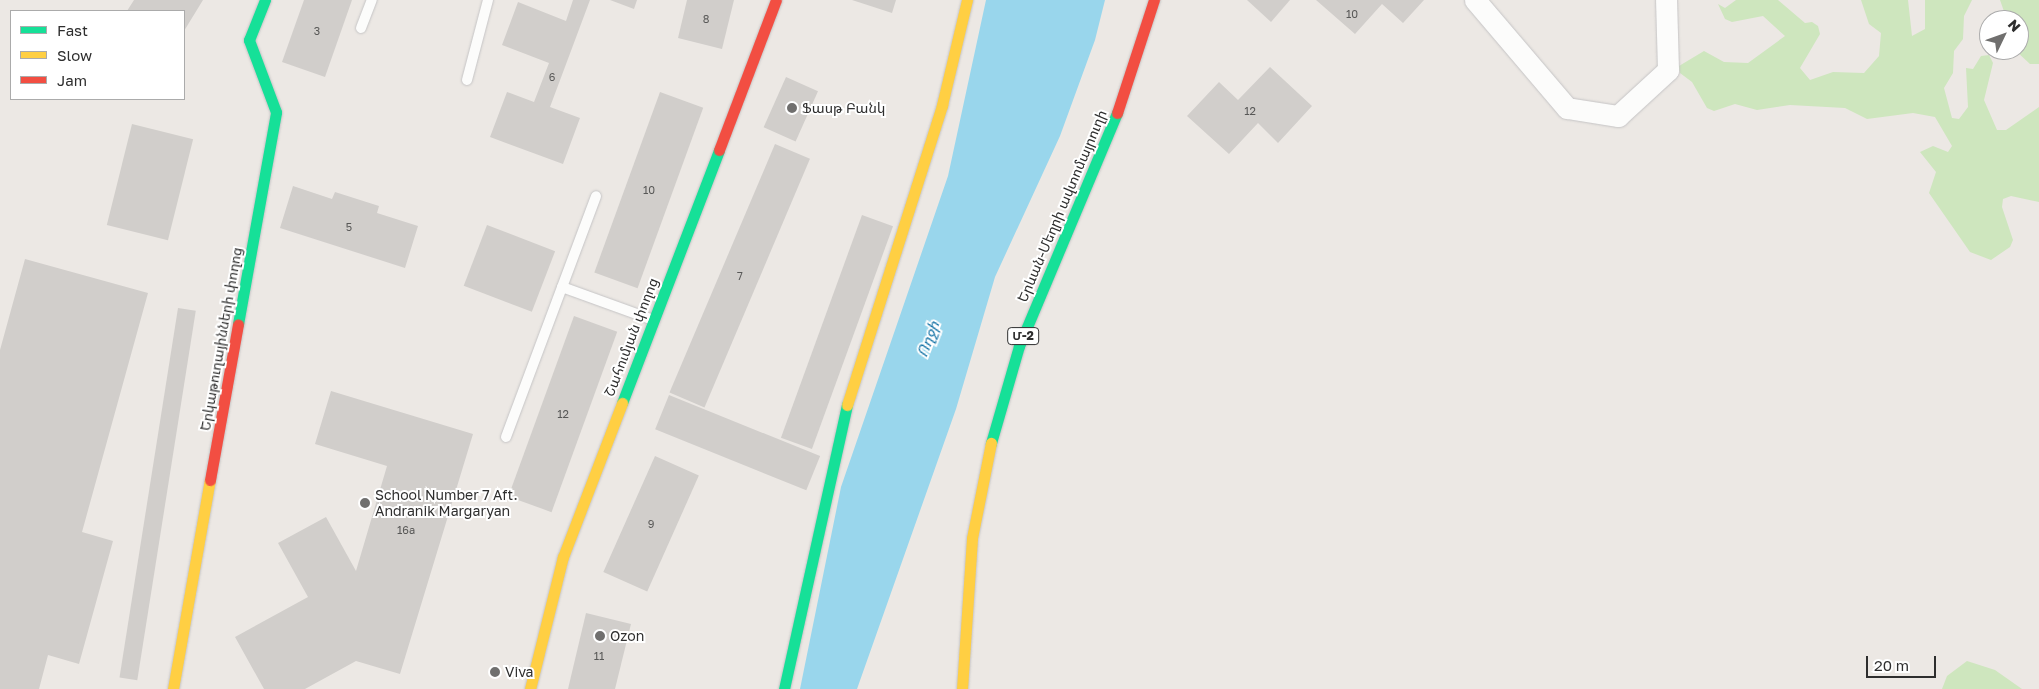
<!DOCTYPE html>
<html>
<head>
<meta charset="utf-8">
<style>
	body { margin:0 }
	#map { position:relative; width:2039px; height:689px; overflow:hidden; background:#ece8e4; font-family:"Golos Text","Noto Sans Armenian",sans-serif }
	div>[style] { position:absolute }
	.green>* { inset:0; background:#cee6be }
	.water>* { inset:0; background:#99d6ec }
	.building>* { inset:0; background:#d1cecb; transform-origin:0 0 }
	.roads { filter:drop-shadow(0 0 1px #c5c4c5) drop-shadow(0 0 1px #c5c4c5) }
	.lane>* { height:10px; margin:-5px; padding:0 5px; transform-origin:5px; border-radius:5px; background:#fcfcfb }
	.street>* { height:21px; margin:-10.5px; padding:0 10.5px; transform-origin:10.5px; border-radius:10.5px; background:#fcfcfb }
	.fast>* { height:11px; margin:-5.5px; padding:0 5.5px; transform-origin:5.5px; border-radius:5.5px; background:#16e098 }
	.slow>* { height:11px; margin:-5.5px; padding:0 5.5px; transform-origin:5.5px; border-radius:5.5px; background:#ffcf43 }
	.jam>* { height:11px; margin:-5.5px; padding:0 5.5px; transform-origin:5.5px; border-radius:5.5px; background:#f24e42 }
	.dots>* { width:14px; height:14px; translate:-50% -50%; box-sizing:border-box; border:2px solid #fff; border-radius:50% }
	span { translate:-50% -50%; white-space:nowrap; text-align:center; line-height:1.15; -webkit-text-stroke:4px #fff; paint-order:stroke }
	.number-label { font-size:11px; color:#585857 }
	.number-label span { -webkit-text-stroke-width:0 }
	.shield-label span { padding:1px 4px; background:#fff; border:1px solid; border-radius:4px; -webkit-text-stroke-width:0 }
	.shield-label { font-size:12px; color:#2e2e2e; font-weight:700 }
	.poi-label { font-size:14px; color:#2e2e2e }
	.left { translate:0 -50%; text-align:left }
	.street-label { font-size:14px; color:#2e2e2e }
	.water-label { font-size:15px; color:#0d6fa3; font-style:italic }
	.legend { position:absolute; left:10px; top:10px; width:175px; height:90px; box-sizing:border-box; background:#fff; border:1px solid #ababab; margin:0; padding:6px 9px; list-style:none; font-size:15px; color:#2e2e2e }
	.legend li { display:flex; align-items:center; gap:10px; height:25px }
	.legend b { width:25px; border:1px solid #ababab }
	.north { position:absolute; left:1979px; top:10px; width:50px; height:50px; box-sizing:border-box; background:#fff; border:1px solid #ababab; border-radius:50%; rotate:48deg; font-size:14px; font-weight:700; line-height:20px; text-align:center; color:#2e2e2e }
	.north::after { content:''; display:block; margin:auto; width:18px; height:22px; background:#706f6e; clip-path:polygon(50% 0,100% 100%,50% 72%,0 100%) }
	.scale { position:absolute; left:1866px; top:656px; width:70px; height:22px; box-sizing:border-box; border:2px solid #2e2e2e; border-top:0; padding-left:6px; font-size:15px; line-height:18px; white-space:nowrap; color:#2e2e2e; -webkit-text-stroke:4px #fff; paint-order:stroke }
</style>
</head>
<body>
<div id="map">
	<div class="green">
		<i style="clip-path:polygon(1736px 0,1778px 0,1805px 23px,1812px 22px,1818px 26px,1820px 34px,1800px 68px,1810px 80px,1833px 72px,1864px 73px,1879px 56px,1881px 33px,1869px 24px,1861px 0,1908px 0,1912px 36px,1925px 29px,1925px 0,1972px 0,1964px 16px,1963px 39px,1954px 51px,1953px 73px,1944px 88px,1952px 118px,1959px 119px,1968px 107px,1966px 68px,1973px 69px,1981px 56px,1989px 55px,1993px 63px,1984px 100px,1997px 130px,2006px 130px,2039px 107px,2039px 202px,2011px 196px,2003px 199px,2002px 207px,2013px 240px,2010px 247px,1991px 260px,1970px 252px,1929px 193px,1936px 172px,1920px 152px,1933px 146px,1948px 152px,1952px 146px,1935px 117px,1913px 113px,1867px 119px,1845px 108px,1790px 105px,1757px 110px,1735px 104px,1714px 111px,1707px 108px,1692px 82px,1680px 73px,1679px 66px,1704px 51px,1724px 62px,1748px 63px,1785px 36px,1763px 16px,1732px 22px,1725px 19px,1718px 4px,1725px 8px)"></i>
		<i style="clip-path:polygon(2000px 0,2039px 0,2039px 64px,2030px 64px,2015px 50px,2019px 50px,2019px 20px,2007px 20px)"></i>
		<i style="clip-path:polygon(1967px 661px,1995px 670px,2022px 689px,1942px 689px,1947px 676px)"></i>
	</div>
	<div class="water">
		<i style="clip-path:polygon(986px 0,1105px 0,1095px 40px,1060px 136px,995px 277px,956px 409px,857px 689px,800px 689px,841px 487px,948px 176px)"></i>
	</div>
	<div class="building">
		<i style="clip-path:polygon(134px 0,203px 0,184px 31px,184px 11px,127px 11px)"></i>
		<i style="clip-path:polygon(304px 0,352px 0,325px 77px,282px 62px)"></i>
		<i style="clip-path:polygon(573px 0,590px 0,550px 107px,580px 118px,563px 164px,490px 137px,507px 92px,534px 102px,549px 63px,502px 45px,518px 2px,566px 21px)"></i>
		<i style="clip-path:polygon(610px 0,637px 0,634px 9px)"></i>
		<i style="clip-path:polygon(687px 0,734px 0,722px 49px,678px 38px)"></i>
		<i style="clip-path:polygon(852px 0,896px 0,892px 13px)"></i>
		<i style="clip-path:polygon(1247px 0,1290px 0,1271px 22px)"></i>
		<i style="clip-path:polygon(1316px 0,1424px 0,1403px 23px,1382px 4px,1355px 34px)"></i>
		<i style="clip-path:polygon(1270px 67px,1312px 106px,1278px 143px,1258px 123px,1229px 154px,1187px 116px,1219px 82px,1238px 100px)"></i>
		<i style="left:786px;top:77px;width:35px;height:55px;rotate:24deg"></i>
		<i style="left:660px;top:92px;width:46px;height:192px;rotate:20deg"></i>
		<i style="left:132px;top:124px;width:63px;height:104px;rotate:14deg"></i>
		<i style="left:775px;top:144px;width:38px;height:270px;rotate:23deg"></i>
		<i style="clip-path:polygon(293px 186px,332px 199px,335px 192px,379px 206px,377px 213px,418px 226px,405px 268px,280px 228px)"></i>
		<i style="left:862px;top:215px;width:33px;height:237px;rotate:20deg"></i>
		<i style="left:487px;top:225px;width:73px;height:65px;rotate:21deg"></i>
		<i style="clip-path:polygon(25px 259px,148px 293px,82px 532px,113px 541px,79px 664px,48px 655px,39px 689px,0 689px,0 350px)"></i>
		<i style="left:178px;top:308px;width:18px;height:374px;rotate:9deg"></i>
		<i style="left:574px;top:316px;width:46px;height:192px;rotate:20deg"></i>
		<i style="clip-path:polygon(331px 391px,473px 434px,400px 674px,356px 661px,305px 689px,264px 689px,235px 637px,308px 597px,278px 543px,326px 517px,356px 571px,387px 466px,315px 444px)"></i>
		<i style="left:669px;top:395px;width:163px;height:37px;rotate:22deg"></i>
		<i style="left:655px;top:456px;width:48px;height:127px;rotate:24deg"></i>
		<i style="clip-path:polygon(586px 613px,631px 624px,615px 689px,568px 689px)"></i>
	</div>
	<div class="roads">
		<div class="lane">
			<i style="left:361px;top:28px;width:30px;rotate:-69deg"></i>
			<i style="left:467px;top:80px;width:83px;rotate:-75.3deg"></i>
			<i style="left:562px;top:287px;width:97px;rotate:19.9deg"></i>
			<i style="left:506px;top:437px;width:257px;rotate:-69.5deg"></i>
		</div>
		<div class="street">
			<i style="left:1475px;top:0;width:142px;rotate:49.6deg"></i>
			<i style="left:1567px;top:108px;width:52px;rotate:8.9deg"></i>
			<i style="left:1618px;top:116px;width:68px;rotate:-42.6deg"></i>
			<i style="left:1668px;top:70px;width:70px;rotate:-91.6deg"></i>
		</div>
		<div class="fast">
			<i style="left:238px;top:324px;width:215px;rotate:-79.8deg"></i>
			<i style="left:276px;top:112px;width:77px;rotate:-110.6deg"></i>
			<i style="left:249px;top:40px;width:43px;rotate:-68.2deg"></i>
			<i style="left:622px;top:403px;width:271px;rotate:-69deg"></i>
			<i style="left:991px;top:443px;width:101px;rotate:-73.9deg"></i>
			<i style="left:1019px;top:346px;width:253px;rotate:-67.2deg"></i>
			<i style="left:784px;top:689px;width:291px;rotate:-77.5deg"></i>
		</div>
		<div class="slow">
			<i style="left:847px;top:405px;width:315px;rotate:-72.4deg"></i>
			<i style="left:942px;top:105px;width:108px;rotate:-76.6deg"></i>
			<i style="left:173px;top:689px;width:212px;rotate:-80deg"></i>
			<i style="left:530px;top:689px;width:136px;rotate:-76deg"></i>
			<i style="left:563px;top:557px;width:165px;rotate:-69deg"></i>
			<i style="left:962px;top:689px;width:151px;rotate:-86.2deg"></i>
			<i style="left:972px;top:538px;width:97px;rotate:-78.7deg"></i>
		</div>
		<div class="jam">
			<i style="left:1117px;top:113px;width:119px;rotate:-71.9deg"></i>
			<i style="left:719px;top:150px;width:160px;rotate:-69.2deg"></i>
			<i style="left:210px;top:480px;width:158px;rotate:-79.8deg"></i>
		</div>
	</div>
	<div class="dots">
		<i style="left:792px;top:108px;background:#706f6e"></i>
		<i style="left:365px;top:503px;background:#706f6e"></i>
		<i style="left:600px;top:636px;background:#706f6e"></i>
		<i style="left:495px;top:672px;background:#706f6e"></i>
	</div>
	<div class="number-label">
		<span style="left:1352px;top:14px">10</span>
		<span style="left:706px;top:19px">8</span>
		<span style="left:317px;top:31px">3</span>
		<span style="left:552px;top:77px">6</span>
		<span style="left:1250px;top:111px">12</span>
		<span style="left:649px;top:190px">10</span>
		<span style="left:349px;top:227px">5</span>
		<span style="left:740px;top:276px">7</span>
		<span style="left:563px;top:414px">12</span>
		<span style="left:651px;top:524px">9</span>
		<span style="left:406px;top:530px">16a</span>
		<span style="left:599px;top:656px">11</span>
	</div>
	<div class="shield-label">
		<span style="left:1023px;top:336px">Մ-2</span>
	</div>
	<div class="poi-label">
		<span class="left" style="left:802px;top:108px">Ֆասթ Բանկ</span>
		<span class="left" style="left:375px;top:503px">School Number 7 Aft.<br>Andranik Margaryan</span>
		<span class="left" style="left:610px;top:636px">Ozon</span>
		<span class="left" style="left:505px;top:672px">Viva</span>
	</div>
	<div class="street-label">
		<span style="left:1062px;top:206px;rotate:-67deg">Երևան-Մեղրի ավտոմայրուղի</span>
		<span style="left:631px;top:337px;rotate:-69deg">Շահումյան փողոց</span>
		<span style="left:221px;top:339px;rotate:-80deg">Երկաթուղայինների փողոց</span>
	</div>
	<div class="water-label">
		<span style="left:928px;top:339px;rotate:-69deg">Ողջի</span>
	</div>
	<ul class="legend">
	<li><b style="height:6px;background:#16e098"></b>Fast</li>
	<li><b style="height:6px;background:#ffcf43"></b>Slow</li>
	<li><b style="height:6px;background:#f24e42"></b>Jam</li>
	</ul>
	<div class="north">N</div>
	<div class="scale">20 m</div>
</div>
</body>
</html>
